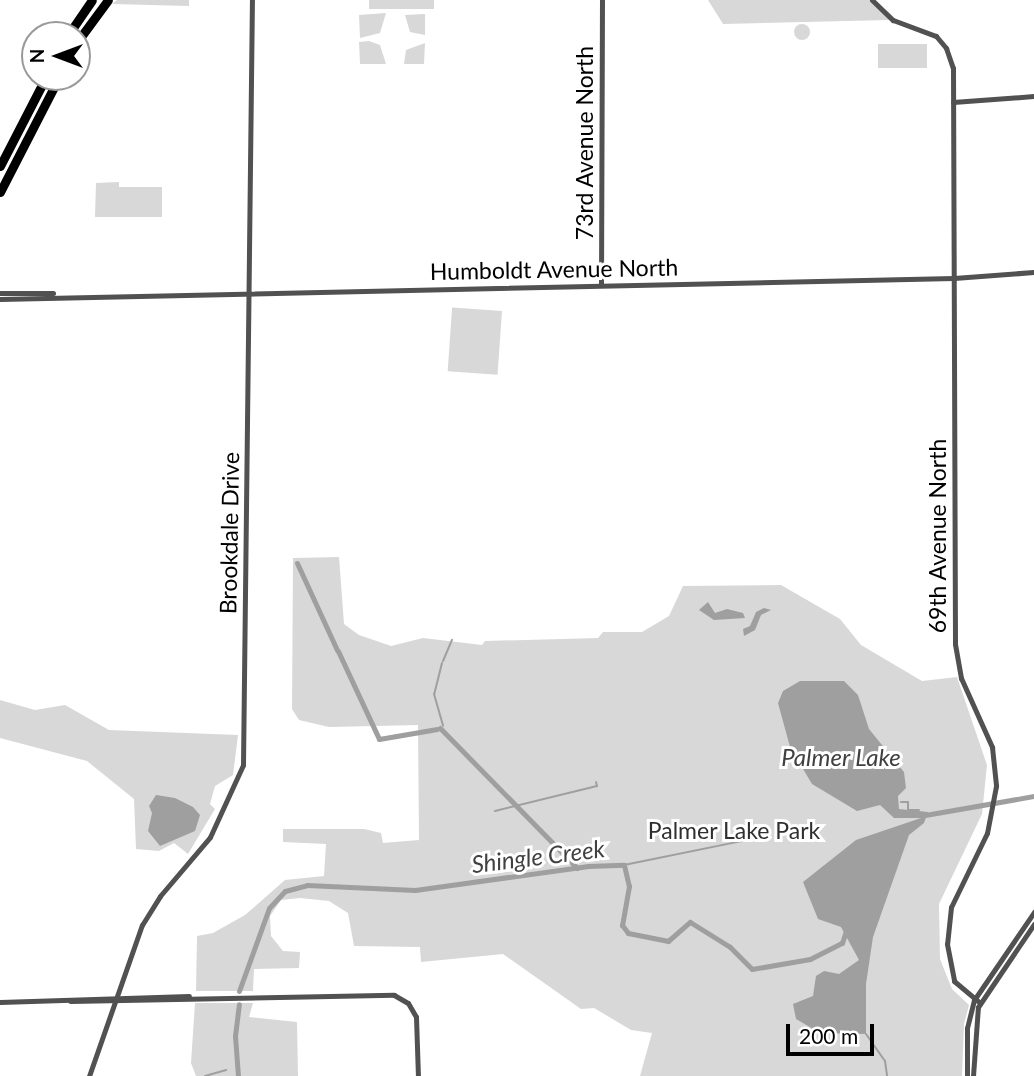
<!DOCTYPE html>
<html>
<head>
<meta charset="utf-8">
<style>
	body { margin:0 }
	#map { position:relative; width:1034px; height:1076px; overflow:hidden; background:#fff; font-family:Lato,sans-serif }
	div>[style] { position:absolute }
	.green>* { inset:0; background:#d8d8d8; transform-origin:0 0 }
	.round { border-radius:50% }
	.water>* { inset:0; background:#9f9f9f }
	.stream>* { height:2px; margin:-1px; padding:0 1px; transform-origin:1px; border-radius:1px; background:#9f9f9f }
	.river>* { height:5px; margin:-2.5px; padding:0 2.5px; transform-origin:2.5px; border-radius:2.5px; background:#9f9f9f }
	.minor>* { height:5px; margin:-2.5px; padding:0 2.5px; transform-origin:2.5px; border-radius:2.5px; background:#515151 }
	.highway>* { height:9px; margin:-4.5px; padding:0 4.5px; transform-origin:4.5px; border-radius:4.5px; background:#000 }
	span { translate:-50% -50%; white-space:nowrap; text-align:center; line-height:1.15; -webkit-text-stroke:6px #fff; paint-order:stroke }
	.street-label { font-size:23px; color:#000 }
	.park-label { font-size:23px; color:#2f2f2f }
	.water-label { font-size:24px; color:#404040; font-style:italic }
	.north { position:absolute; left:21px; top:21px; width:70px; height:70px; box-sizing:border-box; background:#fff; border:2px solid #999; border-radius:50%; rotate:270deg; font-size:19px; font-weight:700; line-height:28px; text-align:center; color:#000 }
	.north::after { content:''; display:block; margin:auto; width:24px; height:32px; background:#000; clip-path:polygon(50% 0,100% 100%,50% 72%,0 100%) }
	.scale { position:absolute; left:786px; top:1024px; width:88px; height:32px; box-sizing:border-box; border:4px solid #000; border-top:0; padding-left:9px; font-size:21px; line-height:24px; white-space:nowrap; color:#000; -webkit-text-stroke:5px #fff; paint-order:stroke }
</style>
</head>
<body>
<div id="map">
	<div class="green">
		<i style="clip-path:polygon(117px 0,189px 0,189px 6px,112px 4px)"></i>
		<i style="left:369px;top:0;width:65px;height:9px"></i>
		<i style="clip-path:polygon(708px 0,870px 0,889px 20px,723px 24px)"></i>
		<i style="clip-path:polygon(386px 13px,380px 33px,360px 38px,359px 15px)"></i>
		<i style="clip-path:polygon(425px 14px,425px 35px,410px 32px,405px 15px)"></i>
		<i class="round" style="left:794px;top:24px;width:16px;height:16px"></i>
		<i style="clip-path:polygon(369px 41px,380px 45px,386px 64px,360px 64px,359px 42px)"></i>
		<i style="clip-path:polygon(425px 43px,424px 64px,404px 64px,406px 50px)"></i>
		<i style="left:878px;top:44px;width:49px;height:24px"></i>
		<i style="clip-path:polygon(119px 182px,119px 187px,162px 187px,162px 217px,95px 217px,96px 183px)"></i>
		<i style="left:502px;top:311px;width:64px;height:50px;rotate:94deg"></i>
		<i style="clip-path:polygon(339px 557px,344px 624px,359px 635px,391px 646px,423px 638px,482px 645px,485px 641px,598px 638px,603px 632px,642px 632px,669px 616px,683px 586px,781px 585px,840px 619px,861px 645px,922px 681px,957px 677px,987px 765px,982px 814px,939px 904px,940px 959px,952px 989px,969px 1005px,964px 1024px,962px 1076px,640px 1076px,652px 1033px,631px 1030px,594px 1008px,581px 1009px,503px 954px,421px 962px,420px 947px,354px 946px,348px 913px,329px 901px,300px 898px,281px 900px,270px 916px,271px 936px,283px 951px,300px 952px,299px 968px,254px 969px,253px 991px,196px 991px,197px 936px,213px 933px,245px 915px,285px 880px,324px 876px,326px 844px,283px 842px,283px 829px,364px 829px,381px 833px,383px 843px,419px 840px,418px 725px,329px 727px,299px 720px,292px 709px,293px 558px)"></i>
		<i style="clip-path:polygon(0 700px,35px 710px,65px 705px,109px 730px,238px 735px,233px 775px,215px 786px,210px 804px,215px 809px,188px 854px,174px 843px,159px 851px,136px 849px,134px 799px,87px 761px,0 738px)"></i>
		<i style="clip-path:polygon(195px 1003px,253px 1003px,249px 1017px,297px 1022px,298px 1076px,196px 1076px,191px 1063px)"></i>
	</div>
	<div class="water">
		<i style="clip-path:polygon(708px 602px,715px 613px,727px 609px,743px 613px,745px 618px,714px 620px,699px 610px)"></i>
		<i style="clip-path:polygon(764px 608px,771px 610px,761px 615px,755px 630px,744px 636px,743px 629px,750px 626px,756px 612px)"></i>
		<i style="clip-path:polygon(800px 681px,844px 681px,858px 695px,869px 729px,904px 772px,906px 788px,898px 796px,899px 809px,928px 812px,924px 823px,909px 835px,873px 937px,866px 984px,866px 1034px,820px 1033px,796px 1019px,793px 1004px,813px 996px,816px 976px,824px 971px,839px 974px,859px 960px,841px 927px,818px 919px,803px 882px,856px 840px,921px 818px,894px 818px,880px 805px,857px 811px,812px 784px,790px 747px,778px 703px,783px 691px)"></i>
		<i style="clip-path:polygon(156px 795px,175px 798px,193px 807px,200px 815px,195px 831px,160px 846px,148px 831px,152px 813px,149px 806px)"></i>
	</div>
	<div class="stream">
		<i style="left:443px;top:661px;width:23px;rotate:-67deg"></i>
		<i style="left:442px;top:663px;width:32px;rotate:104deg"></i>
		<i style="left:434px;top:694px;width:33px;rotate:74deg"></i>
		<i style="left:901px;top:802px;width:7px"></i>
		<i style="left:908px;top:802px;width:8px;rotate:90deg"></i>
		<i style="left:908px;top:810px;width:11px"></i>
		<i style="left:495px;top:811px;width:105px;rotate:-13.8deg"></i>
		<i style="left:597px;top:786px;width:4px;rotate:-104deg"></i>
		<i style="left:624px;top:865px;width:141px;rotate:-11.5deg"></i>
		<i style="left:866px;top:1034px;width:33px;rotate:55deg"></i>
		<i style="left:885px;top:1061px;width:15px;rotate:82deg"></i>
		<i style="left:205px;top:1076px;width:22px;rotate:-16deg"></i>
	</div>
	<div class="river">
		<i style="left:297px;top:563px;width:96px;rotate:65.3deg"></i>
		<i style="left:338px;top:651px;width:97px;rotate:65deg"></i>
		<i style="left:379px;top:739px;width:59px;rotate:-9.8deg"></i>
		<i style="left:440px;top:728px;width:196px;rotate:45.6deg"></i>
		<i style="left:925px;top:815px;width:111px;rotate:-9.9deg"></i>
		<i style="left:239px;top:991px;width:88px;rotate:-70.1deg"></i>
		<i style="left:269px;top:908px;width:23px;rotate:-47deg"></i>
		<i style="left:285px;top:891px;width:23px;rotate:-15deg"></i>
		<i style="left:307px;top:885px;width:108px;rotate:2.7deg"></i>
		<i style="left:415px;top:890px;width:175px;rotate:-7.9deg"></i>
		<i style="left:588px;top:866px;width:36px;rotate:-2deg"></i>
		<i style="left:624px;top:865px;width:22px;rotate:77deg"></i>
		<i style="left:629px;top:886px;width:40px;rotate:100deg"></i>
		<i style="left:622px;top:925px;width:10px;rotate:53deg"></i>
		<i style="left:628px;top:933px;width:41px;rotate:11.3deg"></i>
		<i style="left:668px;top:941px;width:29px;rotate:-41deg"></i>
		<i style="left:690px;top:922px;width:47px;rotate:32deg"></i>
		<i style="left:730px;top:947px;width:31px;rotate:45deg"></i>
		<i style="left:752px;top:969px;width:59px;rotate:-9.8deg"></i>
		<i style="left:810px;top:959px;width:36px;rotate:-27deg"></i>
		<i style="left:842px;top:943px;width:16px;rotate:-72deg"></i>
		<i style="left:238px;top:1076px;width:40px;rotate:-94.3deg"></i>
		<i style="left:235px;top:1036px;width:32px;rotate:-83deg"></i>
	</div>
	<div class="minor">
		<i style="left:872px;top:0;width:29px;rotate:44deg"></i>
		<i style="left:893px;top:20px;width:46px;rotate:20.4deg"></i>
		<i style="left:936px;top:36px;width:16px;rotate:50deg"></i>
		<i style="left:946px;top:48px;width:21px;rotate:71deg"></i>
		<i style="left:953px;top:68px;width:576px;rotate:89.8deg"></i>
		<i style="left:955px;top:644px;width:35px;rotate:80deg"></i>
		<i style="left:961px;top:678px;width:76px;rotate:65.8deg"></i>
		<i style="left:992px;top:747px;width:39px;rotate:84deg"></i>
		<i style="left:996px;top:786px;width:48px;rotate:100.8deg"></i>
		<i style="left:987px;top:833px;width:82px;rotate:115.9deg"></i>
		<i style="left:951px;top:907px;width:37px;rotate:96deg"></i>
		<i style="left:947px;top:944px;width:38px;rotate:79deg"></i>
		<i style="left:954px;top:981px;width:34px;rotate:40deg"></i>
		<i style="left:953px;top:102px;width:81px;rotate:-4.2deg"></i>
		<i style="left:601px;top:285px;width:285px;rotate:-89.8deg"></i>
		<i style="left:0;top:293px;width:53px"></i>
		<i style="left:0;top:299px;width:954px;rotate:-1.26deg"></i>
		<i style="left:954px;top:278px;width:80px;rotate:-4.3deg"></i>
		<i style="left:70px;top:1001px;width:324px;rotate:-1.1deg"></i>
		<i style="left:394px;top:995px;width:16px;rotate:30deg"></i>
		<i style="left:408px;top:1003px;width:16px;rotate:60deg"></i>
		<i style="left:416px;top:1017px;width:59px;rotate:88.1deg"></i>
		<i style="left:0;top:1002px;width:189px;rotate:-1.8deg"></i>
		<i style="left:89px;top:1076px;width:160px;rotate:-70.7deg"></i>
		<i style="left:142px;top:925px;width:34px;rotate:-58deg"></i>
		<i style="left:160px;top:896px;width:77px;rotate:-49.7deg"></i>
		<i style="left:210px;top:837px;width:79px;rotate:-65.4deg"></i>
		<i style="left:243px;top:765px;width:765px;rotate:-89.33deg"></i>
		<i style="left:967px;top:1076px;width:48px;rotate:-90deg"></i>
		<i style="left:967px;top:1028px;width:29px;rotate:-76deg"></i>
		<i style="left:974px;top:1000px;width:107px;rotate:-55.7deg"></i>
		<i style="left:973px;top:1076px;width:69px;rotate:-85.9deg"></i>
		<i style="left:978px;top:1007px;width:100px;rotate:-56deg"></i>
	</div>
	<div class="highway">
		<i style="left:68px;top:35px;width:42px;rotate:-55.6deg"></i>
		<i style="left:77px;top:42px;width:52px;rotate:-53.6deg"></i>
		<i style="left:0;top:166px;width:100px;rotate:-62.7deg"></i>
		<i style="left:0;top:192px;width:129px;rotate:-62.8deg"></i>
	</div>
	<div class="street-label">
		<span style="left:584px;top:143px;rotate:-90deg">73rd Avenue North</span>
		<span style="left:554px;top:269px;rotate:-1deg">Humboldt Avenue North</span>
		<span style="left:229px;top:533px;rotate:-89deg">Brookdale Drive</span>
		<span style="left:937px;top:536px;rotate:-90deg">69th Avenue North</span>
	</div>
	<div class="park-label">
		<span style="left:734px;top:830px">Palmer Lake Park</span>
	</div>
	<div class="water-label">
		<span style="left:841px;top:757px">Palmer Lake</span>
		<span style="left:538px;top:856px;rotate:-7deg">Shingle Creek</span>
	</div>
	<div class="north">N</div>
	<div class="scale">200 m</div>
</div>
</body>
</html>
